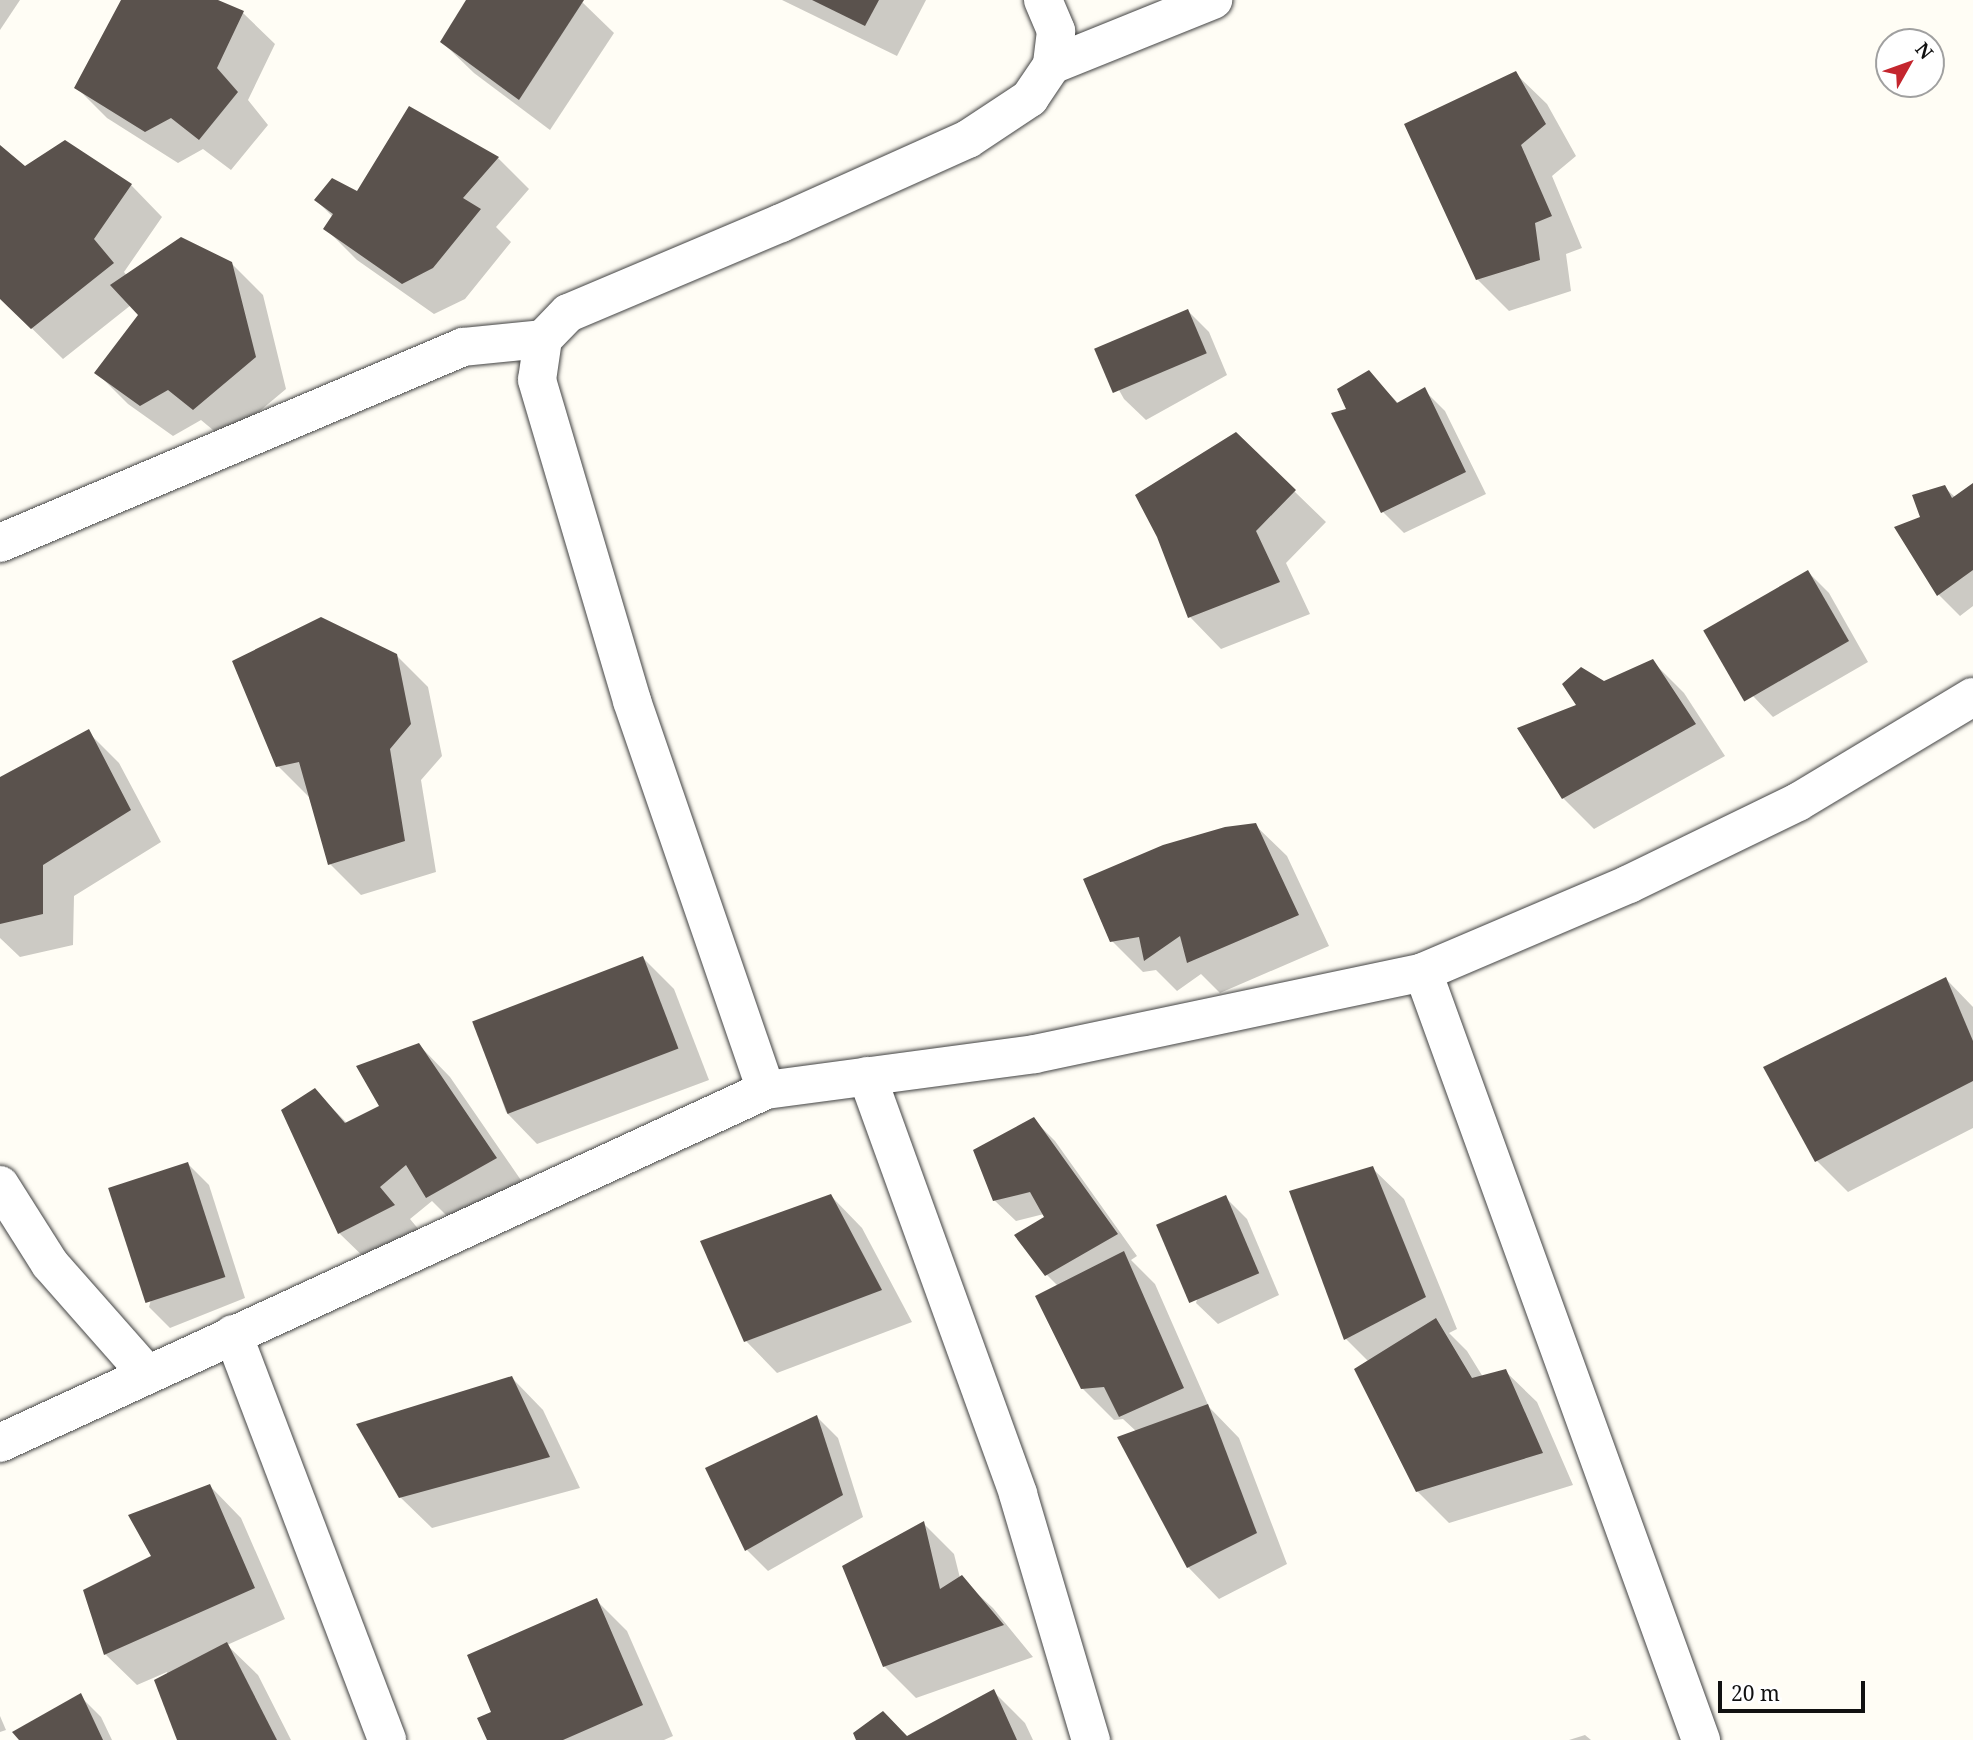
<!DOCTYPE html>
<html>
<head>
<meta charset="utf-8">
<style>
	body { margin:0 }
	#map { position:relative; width:1973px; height:1740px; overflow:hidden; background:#fffdf5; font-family:"Noto Serif",serif }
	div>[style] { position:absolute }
	.shadow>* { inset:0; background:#0003 }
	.building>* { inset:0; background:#5a524d; transform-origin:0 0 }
	.roads { filter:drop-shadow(0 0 2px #444) drop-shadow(0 0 2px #444) }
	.minor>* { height:38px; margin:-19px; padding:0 19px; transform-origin:19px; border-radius:19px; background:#fff }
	span { translate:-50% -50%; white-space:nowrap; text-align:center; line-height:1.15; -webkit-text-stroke:7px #fff; paint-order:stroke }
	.north { position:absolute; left:1875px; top:28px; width:70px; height:70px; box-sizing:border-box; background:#fff; border:2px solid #a0a0a0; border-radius:50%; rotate:50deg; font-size:19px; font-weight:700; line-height:28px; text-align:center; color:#111 }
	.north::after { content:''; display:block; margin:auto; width:24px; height:32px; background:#c4262e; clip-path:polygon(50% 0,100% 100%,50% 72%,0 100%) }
	.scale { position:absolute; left:1718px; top:1681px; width:147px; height:32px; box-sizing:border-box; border:4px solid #111; border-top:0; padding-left:9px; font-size:21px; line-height:24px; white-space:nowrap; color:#111; -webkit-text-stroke:5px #fff; paint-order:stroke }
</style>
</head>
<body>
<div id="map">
	<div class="shadow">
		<i style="clip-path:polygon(0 0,20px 0,0 30px)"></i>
		<i style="clip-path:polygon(123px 0,214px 0,243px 13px,275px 44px,248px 100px,268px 125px,231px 170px,203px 149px,178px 163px,107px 118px,76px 87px)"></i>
		<i style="clip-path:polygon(468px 0,580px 0,614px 33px,550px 130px,474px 73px,442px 42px)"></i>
		<i style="clip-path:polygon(782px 0,926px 0,897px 56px)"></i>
		<i style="clip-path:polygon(1515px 73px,1547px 104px,1576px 156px,1552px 176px,1582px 248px,1566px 254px,1571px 291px,1509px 311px,1477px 279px)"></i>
		<i style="clip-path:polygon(410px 108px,498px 158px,529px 189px,496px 227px,511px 242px,465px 299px,434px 314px,357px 260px,326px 229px,333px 217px,316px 200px,357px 193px)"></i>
		<i style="clip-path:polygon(65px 142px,131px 185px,162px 217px,124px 272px,127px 276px,231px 263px,263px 295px,286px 389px,225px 440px,201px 420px,173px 436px,128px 404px,97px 373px,140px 315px,131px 305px,63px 359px,0 297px,0 147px,25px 168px)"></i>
		<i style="clip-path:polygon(1188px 311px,1209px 332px,1227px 375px,1146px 420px,1124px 399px,1101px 358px)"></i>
		<i style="clip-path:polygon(1368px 372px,1399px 404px,1424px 390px,1445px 411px,1486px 494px,1404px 533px,1383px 512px,1348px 410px)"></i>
		<i style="clip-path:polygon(1236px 435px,1326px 522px,1286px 563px,1310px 614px,1221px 649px,1190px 617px)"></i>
		<i style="clip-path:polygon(1973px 485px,1973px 606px,1960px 616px,1939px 595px,1922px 518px,1944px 487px,1955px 497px)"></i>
		<i style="clip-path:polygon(1808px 572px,1829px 593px,1868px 662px,1773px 717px,1752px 695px)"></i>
		<i style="clip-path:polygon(396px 655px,428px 687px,442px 756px,421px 780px,436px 872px,361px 895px,330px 864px,309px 797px,278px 766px)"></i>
		<i style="clip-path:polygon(1652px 661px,1684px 693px,1725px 756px,1594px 829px,1563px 798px,1579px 706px,1604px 683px)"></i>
		<i style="clip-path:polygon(88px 732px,119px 763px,161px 842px,74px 896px,73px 945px,20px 957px,0 938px,0 779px)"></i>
		<i style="clip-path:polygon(1255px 825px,1287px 856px,1329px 946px,1220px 993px,1201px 974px,1177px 991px,1156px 970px,1143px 972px,1112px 941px)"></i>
		<i style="clip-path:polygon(643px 958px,674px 989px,709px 1080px,537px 1144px,506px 1112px,475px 1024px)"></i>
		<i style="clip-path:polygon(1946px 979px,1973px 1007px,1973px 1128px,1848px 1192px,1817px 1161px)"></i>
		<i style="clip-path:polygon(419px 1045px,450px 1077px,527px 1189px,459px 1228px,432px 1201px,410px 1219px,425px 1237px,371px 1264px,339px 1233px,315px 1091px,348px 1124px,382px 1107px)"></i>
		<i style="clip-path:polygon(1034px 1120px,1055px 1141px,1137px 1256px,1131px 1260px,1155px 1284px,1209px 1407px,1239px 1438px,1287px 1564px,1219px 1599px,1188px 1567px,1119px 1438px,1137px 1432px,1123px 1419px,1114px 1420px,1082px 1388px,1058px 1286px,1047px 1275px,1044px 1214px,1016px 1221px,994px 1200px)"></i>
		<i style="clip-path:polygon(188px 1164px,209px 1185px,245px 1298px,170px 1328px,149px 1307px)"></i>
		<i style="clip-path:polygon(1372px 1168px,1404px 1199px,1457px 1329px,1449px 1333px,1467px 1351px,1483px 1377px,1505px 1371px,1537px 1402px,1573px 1485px,1449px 1523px,1417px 1491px,1369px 1362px,1346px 1339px)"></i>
		<i style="clip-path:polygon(831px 1196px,862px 1228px,912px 1322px,777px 1373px,746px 1341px)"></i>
		<i style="clip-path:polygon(1226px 1198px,1247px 1219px,1279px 1295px,1218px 1324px,1196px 1303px)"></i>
		<i style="clip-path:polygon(512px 1378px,543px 1410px,580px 1488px,432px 1528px,400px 1497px)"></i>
		<i style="clip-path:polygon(817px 1417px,838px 1438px,863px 1517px,768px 1571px,747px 1550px)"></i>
		<i style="clip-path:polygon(210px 1486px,241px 1518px,285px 1619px,227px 1645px,258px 1675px,291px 1740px,178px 1740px,167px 1672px,137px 1685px,105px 1654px,153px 1556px)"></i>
		<i style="clip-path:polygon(923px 1523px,954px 1554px,960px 1578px,993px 1608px,1033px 1657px,916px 1698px,884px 1666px)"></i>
		<i style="clip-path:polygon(596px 1600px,627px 1631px,673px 1736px,664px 1740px,489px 1740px)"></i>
		<i style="clip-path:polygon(994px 1692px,1025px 1723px,1033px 1740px,858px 1740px,907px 1738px)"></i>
		<i style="clip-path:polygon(80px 1696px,101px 1717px,112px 1740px,21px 1740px)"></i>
		<i style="clip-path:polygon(0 1716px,6px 1730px,0 1732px)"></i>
		<i style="clip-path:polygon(1585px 1735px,1591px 1740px,1569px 1740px)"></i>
	</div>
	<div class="building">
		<i style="clip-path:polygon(121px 0,218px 0,244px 11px,217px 68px,238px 92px,199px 140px,171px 118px,145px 132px,74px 88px)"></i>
		<i style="clip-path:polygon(466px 0,584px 0,519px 100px,440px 42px)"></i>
		<i style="clip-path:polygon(812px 0,879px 0,865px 26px)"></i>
		<i style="clip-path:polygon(1516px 71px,1546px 124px,1521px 145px,1552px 216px,1535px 223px,1540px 260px,1476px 280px,1404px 124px)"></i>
		<i style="clip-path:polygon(409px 106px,499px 157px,463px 198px,481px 209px,433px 268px,402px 284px,323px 229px,333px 214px,314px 200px,332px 178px,357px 191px)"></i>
		<i style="clip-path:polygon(65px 140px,132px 184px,94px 239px,114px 263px,31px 329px,0 299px,0 145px,25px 166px)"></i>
		<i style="clip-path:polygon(181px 237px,232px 262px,256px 357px,193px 410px,168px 390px,140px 406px,94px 373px,138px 315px,110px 285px)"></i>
		<i style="left:1188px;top:309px;width:48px;height:102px;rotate:67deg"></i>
		<i style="clip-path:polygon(1369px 370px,1397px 403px,1425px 387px,1466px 472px,1381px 513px,1331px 413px,1346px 409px,1337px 389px)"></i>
		<i style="clip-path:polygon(1236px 432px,1296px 490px,1256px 531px,1280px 582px,1188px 618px,1157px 537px,1135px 495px)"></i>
		<i style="clip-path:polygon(1973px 483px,1973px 570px,1937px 596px,1894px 527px,1920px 517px,1912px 495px,1945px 485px,1952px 498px)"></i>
		<i style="left:1808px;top:570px;width:82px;height:121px;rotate:60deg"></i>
		<i style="clip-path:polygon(321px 617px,397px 654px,411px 724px,390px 749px,405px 841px,328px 865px,299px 762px,276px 767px,232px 661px)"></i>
		<i style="clip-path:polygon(1653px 659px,1696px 724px,1562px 799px,1517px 728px,1576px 705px,1562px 684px,1581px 667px,1604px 681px)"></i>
		<i style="clip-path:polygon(89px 729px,131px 810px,43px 865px,43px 914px,0 924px,0 777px)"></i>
		<i style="clip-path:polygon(1256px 823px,1299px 915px,1187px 963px,1180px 936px,1144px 961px,1139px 937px,1110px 942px,1083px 879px,1163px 845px,1225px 827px)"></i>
		<i style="left:643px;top:956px;width:99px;height:183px;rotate:69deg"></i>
		<i style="clip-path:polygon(1946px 977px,1973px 1041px,1973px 1081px,1815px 1162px,1763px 1067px)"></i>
		<i style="clip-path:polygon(419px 1043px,497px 1158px,426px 1198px,406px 1165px,380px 1187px,395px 1205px,338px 1234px,281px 1110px,315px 1088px,345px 1123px,379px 1106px,356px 1066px)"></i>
		<i style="clip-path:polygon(1034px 1117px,1118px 1234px,1045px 1276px,1014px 1235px,1044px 1217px,1030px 1192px,993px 1201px,973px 1150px)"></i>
		<i style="left:188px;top:1162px;width:121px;height:84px;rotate:72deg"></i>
		<i style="clip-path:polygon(1373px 1166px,1426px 1297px,1344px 1340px,1289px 1191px)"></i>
		<i style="clip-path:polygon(831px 1194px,882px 1290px,744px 1342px,700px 1241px)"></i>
		<i style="left:1226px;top:1195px;width:85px;height:76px;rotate:67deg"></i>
		<i style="clip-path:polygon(1124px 1251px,1184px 1388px,1119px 1417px,1104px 1387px,1081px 1389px,1035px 1296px)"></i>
		<i style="clip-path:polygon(1436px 1318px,1472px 1378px,1506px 1369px,1543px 1453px,1416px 1492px,1354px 1369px)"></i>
		<i style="clip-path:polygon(512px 1376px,550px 1457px,399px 1498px,356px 1424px)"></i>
		<i style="clip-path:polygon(1208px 1404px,1257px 1533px,1187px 1568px,1117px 1437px)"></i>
		<i style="clip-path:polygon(817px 1415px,843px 1495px,745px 1551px,705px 1468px)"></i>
		<i style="clip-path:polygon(210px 1484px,255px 1588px,104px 1655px,83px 1590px,151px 1556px,128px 1515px)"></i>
		<i style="clip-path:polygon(924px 1521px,940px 1589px,962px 1575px,1004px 1625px,883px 1667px,842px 1566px)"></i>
		<i style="clip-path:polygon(597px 1598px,643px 1705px,563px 1740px,487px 1740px,477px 1718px,491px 1712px,467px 1655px)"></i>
		<i style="clip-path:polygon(227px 1642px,277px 1740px,177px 1740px,154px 1680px)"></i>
		<i style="clip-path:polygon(994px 1689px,1017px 1740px,856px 1740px,853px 1733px,883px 1711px,907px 1736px)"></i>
		<i style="clip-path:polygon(81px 1693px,103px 1740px,19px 1740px,12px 1732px)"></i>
	</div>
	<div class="roads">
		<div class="minor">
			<i style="left:1043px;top:0;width:34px;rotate:67deg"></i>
			<i style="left:1056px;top:31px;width:34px;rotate:97deg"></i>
			<i style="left:1052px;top:65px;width:40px;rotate:124deg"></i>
			<i style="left:1030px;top:98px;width:74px;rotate:146.5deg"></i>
			<i style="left:968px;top:139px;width:205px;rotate:155.8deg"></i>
			<i style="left:781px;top:223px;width:231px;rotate:157.1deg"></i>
			<i style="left:568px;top:313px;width:36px;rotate:134deg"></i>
			<i style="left:543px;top:339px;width:41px;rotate:98.3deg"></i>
			<i style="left:537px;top:380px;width:335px;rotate:73.5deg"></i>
			<i style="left:632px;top:701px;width:411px;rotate:71deg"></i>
			<i style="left:766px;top:1090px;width:271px;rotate:-7.6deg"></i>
			<i style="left:1035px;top:1054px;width:397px;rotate:-11.9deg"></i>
			<i style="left:1423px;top:972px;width:224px;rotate:-23.1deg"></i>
			<i style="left:1629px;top:884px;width:188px;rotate:-25.9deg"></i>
			<i style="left:1798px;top:802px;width:204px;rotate:-31deg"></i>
			<i style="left:1052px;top:65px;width:174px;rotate:-22deg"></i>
			<i style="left:0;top:543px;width:503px;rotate:-22.94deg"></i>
			<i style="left:463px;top:347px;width:80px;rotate:-5.7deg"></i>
			<i style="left:1423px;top:972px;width:817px;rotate:70.1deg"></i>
			<i style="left:867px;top:1076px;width:444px;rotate:70.1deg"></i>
			<i style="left:1018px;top:1494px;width:257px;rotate:73.5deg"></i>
			<i style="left:0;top:1185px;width:93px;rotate:57.7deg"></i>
			<i style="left:50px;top:1264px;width:147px;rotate:48.6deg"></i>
			<i style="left:233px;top:1334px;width:434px;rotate:69.2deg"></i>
			<i style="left:0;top:1443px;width:843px;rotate:-24.74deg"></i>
		</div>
	</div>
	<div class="north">N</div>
	<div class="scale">20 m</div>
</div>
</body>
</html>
